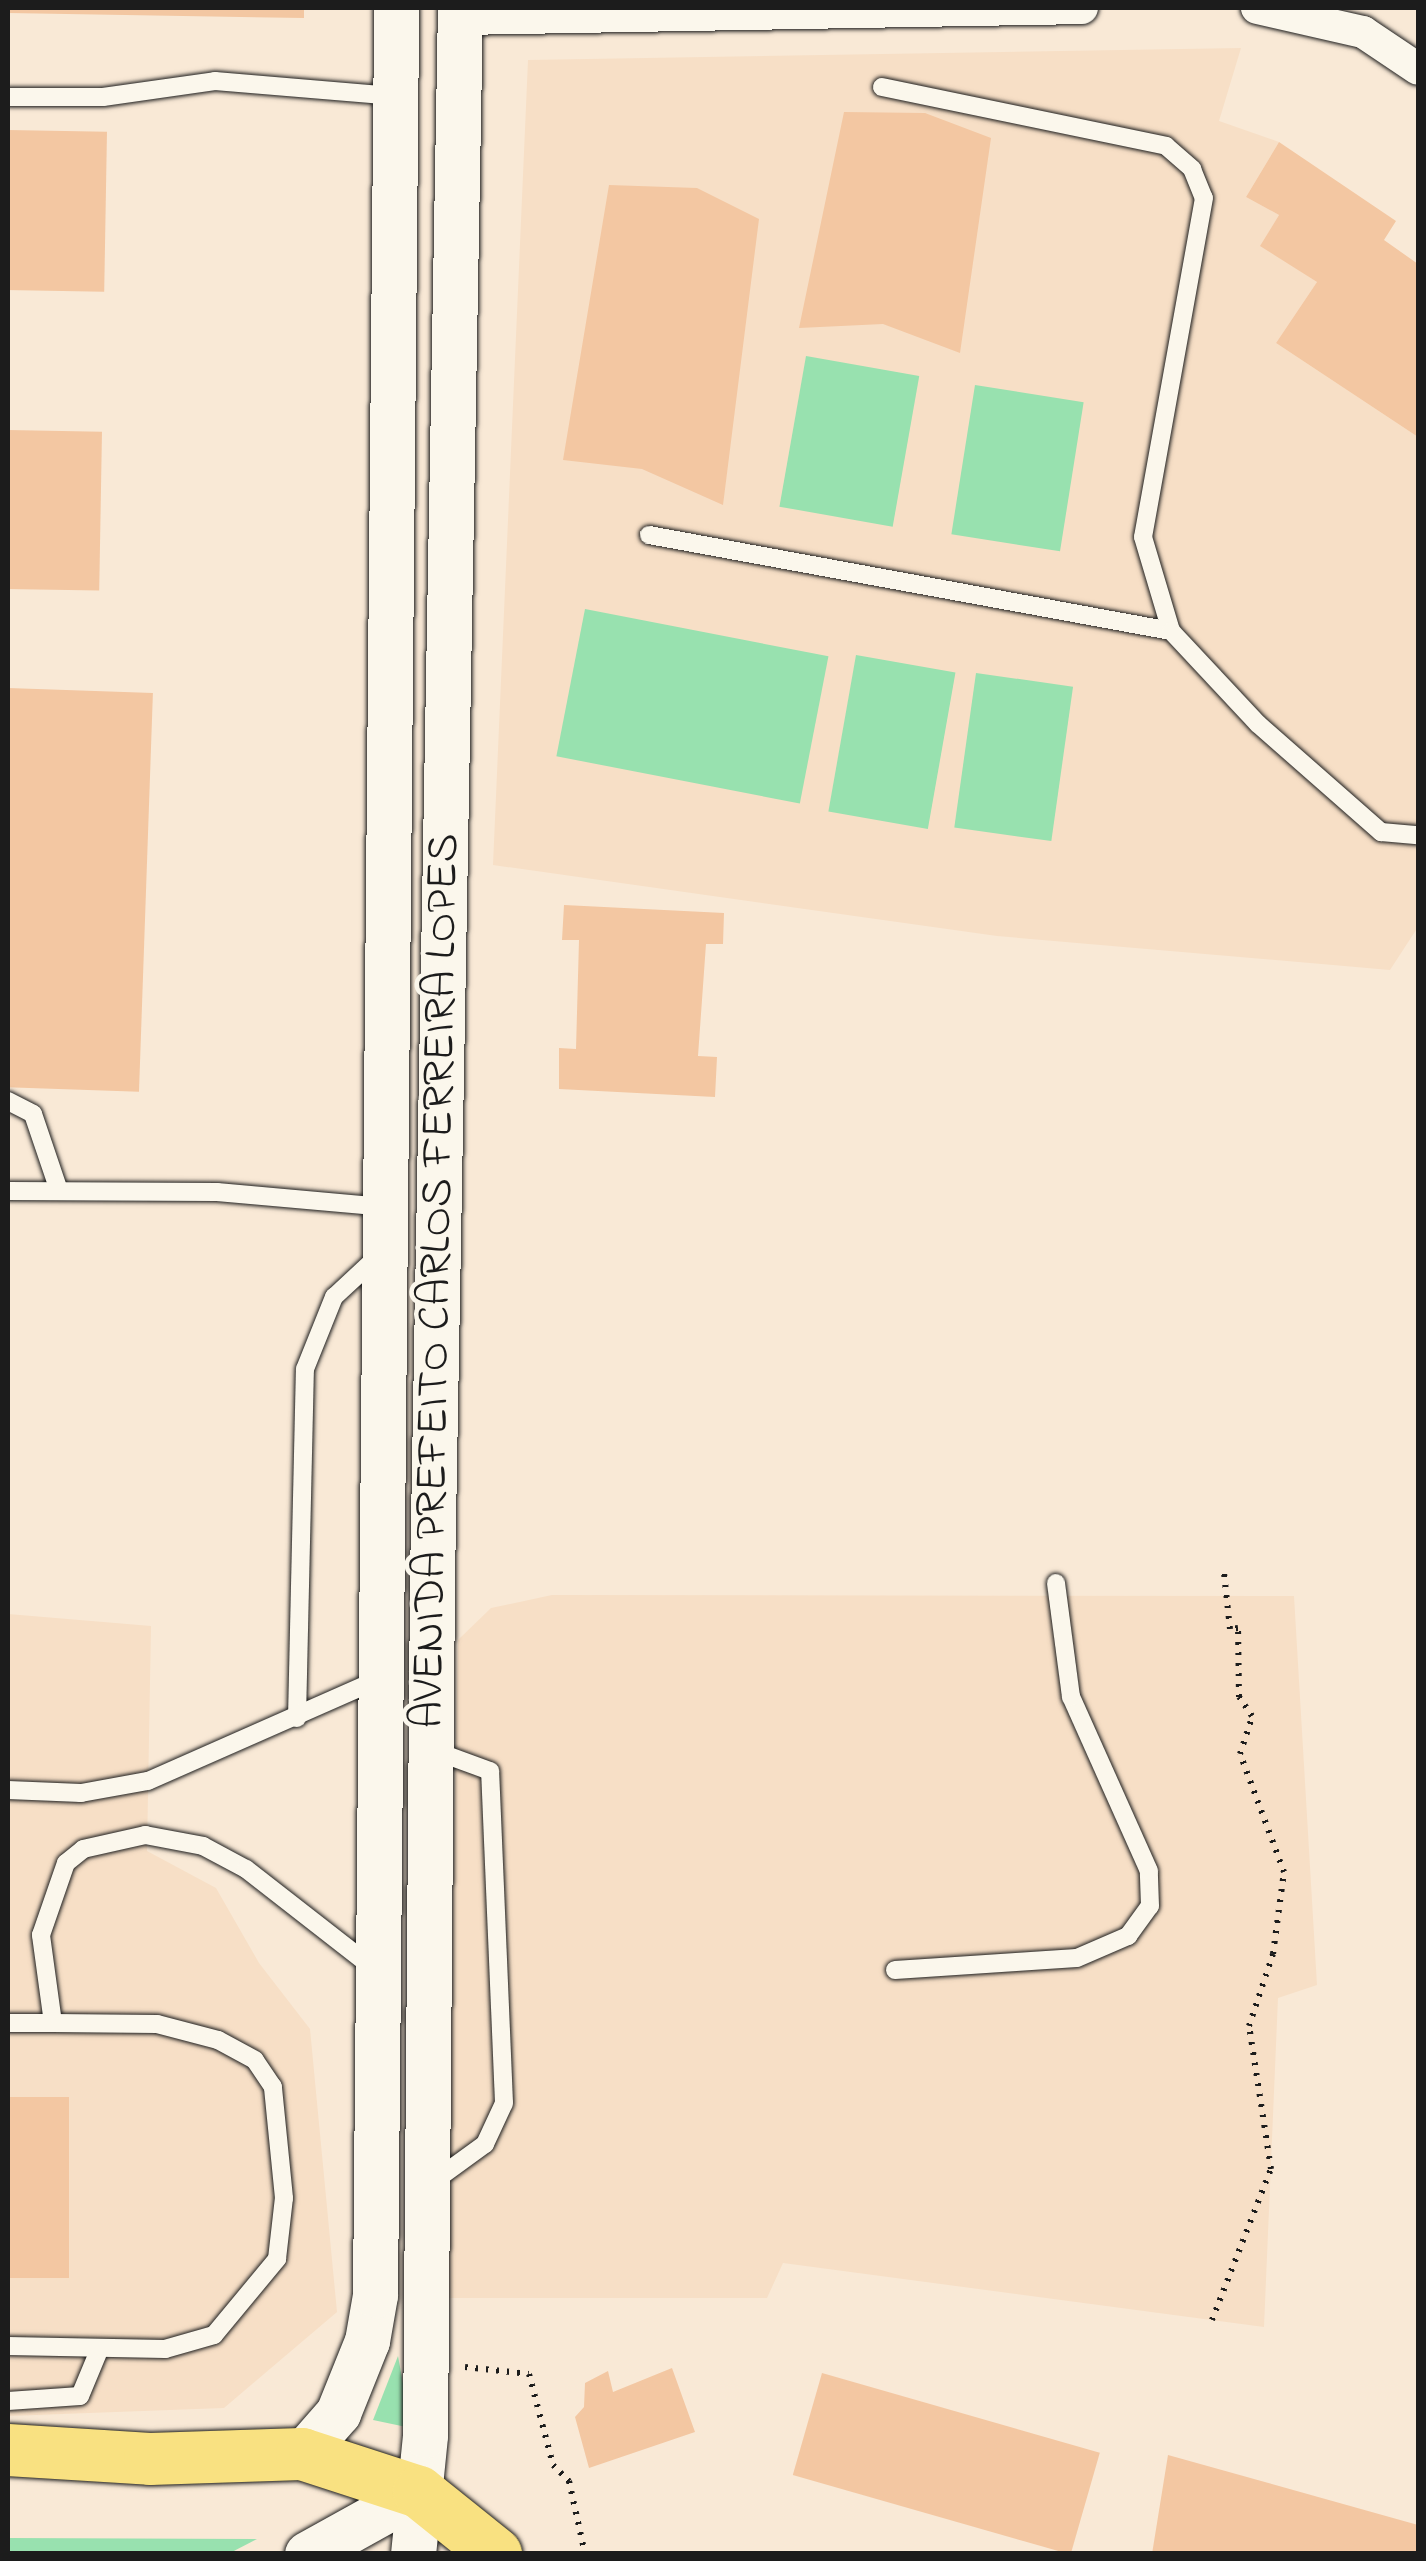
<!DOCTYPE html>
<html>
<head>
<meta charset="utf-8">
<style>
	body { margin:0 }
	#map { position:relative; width:1426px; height:2561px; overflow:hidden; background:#f9e9d6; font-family:"Indie Flower",sans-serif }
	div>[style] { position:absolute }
	.built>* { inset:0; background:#f7dfc6 }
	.green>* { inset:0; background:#98e1af; transform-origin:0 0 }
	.building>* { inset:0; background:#f3c7a2; transform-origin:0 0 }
	.path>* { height:6px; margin-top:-3px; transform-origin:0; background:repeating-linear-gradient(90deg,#1c1c1c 0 2.5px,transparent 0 10.5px) }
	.roads { filter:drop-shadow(0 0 2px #1c1c1c) drop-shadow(0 0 2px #1c1c1c) }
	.lane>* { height:18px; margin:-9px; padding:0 9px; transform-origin:9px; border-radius:9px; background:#fbf7ec }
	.street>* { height:32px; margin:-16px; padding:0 16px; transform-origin:16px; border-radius:16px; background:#fbf7ec }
	.secondary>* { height:45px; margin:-22.5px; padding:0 22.5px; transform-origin:22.5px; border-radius:22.5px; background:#fbf7ec }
	.primary>* { height:52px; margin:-26px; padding:0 26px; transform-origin:26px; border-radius:26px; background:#f9e181 }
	span { translate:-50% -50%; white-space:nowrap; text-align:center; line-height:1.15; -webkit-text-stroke:9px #fbf7ec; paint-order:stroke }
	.street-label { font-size:45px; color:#1c1c1c }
	.frame { position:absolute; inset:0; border:10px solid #1c1c1c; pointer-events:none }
</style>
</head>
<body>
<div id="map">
	<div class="built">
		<i style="clip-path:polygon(1241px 48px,1219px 121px,1279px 142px,1246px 197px,1279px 215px,1261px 245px,1317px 282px,1276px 343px,1418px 437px,1418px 927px,1390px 970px,997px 936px,493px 865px,528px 60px)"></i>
		<i style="clip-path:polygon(552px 1595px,1294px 1596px,1317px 1985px,1278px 1998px,1264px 2327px,783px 2263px,767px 2298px,445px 2298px,458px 1640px,491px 1608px)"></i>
		<i style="clip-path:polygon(8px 1614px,151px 1626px,147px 1851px,216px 1888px,259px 1963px,310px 2029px,337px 2312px,224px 2408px,8px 2416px)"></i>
	</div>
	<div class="green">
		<i style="left:806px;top:356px;width:115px;height:153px;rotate:10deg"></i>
		<i style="left:975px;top:385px;width:110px;height:151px;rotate:9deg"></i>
		<i style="left:585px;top:609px;width:248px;height:150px;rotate:11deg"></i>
		<i style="left:856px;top:655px;width:101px;height:159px;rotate:10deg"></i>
		<i style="left:976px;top:673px;width:98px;height:156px;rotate:8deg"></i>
		<i style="clip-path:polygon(398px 2356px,411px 2428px,373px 2420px)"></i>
		<i style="clip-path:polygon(8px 2538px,257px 2539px,230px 2553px,8px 2554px)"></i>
	</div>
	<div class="building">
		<i style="clip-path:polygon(8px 8px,304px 8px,304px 18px,8px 13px)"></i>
		<i style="clip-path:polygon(844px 112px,925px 113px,991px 138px,960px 353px,883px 324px,799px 328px)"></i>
		<i style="left:8px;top:130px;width:99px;height:160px;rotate:1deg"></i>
		<i style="clip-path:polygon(1279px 142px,1396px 221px,1384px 240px,1418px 264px,1418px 437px,1276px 343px,1317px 282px,1260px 246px,1279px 215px,1246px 197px)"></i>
		<i style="clip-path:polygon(609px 185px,697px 188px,759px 219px,723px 505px,642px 469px,563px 460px)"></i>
		<i style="left:8px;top:430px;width:94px;height:159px;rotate:1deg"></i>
		<i style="left:8px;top:688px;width:145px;height:399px;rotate:2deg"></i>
		<i style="clip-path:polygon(564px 905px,724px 913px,723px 944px,706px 944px,698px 1056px,717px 1057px,715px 1097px,559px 1089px,559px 1048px,576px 1049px,579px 940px,562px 940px)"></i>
		<i style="left:8px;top:2097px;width:61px;height:181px"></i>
		<i style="clip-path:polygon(672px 2368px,695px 2432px,589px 2468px,575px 2417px,584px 2407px,585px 2383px,608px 2371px,613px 2392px)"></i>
		<i style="left:822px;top:2373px;width:289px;height:106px;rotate:16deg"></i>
		<i style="clip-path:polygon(1168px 2455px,1418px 2525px,1418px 2554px,1152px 2554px)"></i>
	</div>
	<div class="path">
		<i style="left:1212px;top:2320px;width:162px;rotate:-68.7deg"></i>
		<i style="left:1271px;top:2169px;width:145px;rotate:-98.7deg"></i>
		<i style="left:1249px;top:2026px;width:76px;rotate:-71.6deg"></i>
		<i style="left:1273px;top:1954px;width:83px;rotate:-82.4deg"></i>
		<i style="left:1284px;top:1872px;width:126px;rotate:-110.4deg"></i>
		<i style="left:1240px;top:1754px;width:40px;rotate:-72deg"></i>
		<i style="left:1252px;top:1716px;width:23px;rotate:-124deg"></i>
		<i style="left:1239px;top:1697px;width:69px;rotate:-90.8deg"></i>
		<i style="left:1238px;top:1628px;width:8px;rotate:173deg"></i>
		<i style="left:1230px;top:1629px;width:56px;rotate:-96.1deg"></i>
		<i style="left:465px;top:2367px;width:64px;rotate:6.2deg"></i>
		<i style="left:529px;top:2374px;width:94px;rotate:75.2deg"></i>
		<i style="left:553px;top:2465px;width:23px;rotate:45deg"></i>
		<i style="left:569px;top:2481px;width:75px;rotate:77.6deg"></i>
	</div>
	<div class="roads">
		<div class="lane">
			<i style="left:882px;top:87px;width:290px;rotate:11.7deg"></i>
			<i style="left:1166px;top:146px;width:35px;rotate:41deg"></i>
			<i style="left:1192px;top:169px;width:31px;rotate:68deg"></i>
			<i style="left:1204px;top:198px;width:344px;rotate:100.2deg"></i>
			<i style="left:1143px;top:537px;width:98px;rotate:73.4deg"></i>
			<i style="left:8px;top:97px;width:95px"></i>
			<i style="left:103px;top:97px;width:113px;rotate:-8.1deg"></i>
			<i style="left:215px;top:81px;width:181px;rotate:4.8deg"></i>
			<i style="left:649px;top:535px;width:531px;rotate:10.42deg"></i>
			<i style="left:1171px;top:631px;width:127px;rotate:46.9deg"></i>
			<i style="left:1258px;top:724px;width:164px;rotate:41.3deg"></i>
			<i style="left:1381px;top:832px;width:37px;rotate:5deg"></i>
			<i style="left:8px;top:1101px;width:28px;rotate:27deg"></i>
			<i style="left:33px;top:1114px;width:81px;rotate:71.3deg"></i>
			<i style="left:8px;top:1191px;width:209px;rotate:0.3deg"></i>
			<i style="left:217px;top:1192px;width:170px;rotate:5.1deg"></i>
			<i style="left:297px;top:1718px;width:349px;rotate:-88.7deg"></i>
			<i style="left:305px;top:1369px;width:78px;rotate:-68.1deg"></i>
			<i style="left:334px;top:1297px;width:59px;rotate:-42.9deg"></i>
			<i style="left:8px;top:1790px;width:73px;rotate:2.4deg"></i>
			<i style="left:81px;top:1793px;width:68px;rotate:-10.2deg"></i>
			<i style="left:148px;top:1781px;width:253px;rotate:-23.8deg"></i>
			<i style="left:895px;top:1970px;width:182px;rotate:-3.8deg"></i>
			<i style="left:1077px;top:1958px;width:56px;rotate:-23.3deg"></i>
			<i style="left:1128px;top:1936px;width:37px;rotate:-54deg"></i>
			<i style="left:1150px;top:1906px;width:35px;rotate:-92deg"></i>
			<i style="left:1149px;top:1871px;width:191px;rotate:-114.1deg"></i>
			<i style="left:1071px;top:1697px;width:115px;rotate:-97.5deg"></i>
			<i style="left:8px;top:2023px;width:45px"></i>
			<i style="left:430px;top:2184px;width:68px;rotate:-36deg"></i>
			<i style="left:485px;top:2144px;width:45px;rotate:-65.1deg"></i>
			<i style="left:504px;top:2103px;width:332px;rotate:-92.4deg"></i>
			<i style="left:490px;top:1771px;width:64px;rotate:-159.9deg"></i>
			<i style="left:8px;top:2346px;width:157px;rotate:1.1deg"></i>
			<i style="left:165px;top:2349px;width:51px;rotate:-15.9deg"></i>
			<i style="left:214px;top:2335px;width:99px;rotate:-50.3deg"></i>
			<i style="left:277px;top:2259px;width:61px;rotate:-83.5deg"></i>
			<i style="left:284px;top:2198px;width:112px;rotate:-95.7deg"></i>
			<i style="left:273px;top:2087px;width:32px;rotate:-124deg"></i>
			<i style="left:255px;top:2060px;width:42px;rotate:-151.6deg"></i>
			<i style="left:218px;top:2040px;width:63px;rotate:-165.3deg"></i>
			<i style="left:157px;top:2024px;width:104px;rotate:-179.4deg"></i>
			<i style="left:53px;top:2023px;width:89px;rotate:-97.8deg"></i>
			<i style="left:41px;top:1935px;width:76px;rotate:-70.9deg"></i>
			<i style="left:66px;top:1863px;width:22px;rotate:-39deg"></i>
			<i style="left:83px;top:1849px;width:64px;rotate:-12.7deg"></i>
			<i style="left:145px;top:1835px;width:59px;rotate:10.7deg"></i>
			<i style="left:203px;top:1846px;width:49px;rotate:28.1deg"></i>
			<i style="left:246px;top:1869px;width:160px;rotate:37.9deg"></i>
			<i style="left:8px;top:2401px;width:72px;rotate:-4deg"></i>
			<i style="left:80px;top:2396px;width:52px;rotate:-67.4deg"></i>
		</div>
		<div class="street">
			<i style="left:1257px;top:8px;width:109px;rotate:12.8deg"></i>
			<i style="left:1363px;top:32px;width:66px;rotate:33.9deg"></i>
			<i style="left:460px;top:19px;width:622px;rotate:-1.01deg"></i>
		</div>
		<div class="secondary">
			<i style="left:302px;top:2454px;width:55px;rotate:-48.7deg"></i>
			<i style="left:338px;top:2413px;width:78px;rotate:-68.1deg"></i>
			<i style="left:367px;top:2341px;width:47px;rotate:-80.1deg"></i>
			<i style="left:375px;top:2295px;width:2287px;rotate:-89.47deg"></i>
			<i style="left:307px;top:2554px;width:128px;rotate:-29deg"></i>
			<i style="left:413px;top:2554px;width:120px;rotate:-84.2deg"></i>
			<i style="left:425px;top:2435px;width:857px;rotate:-89.53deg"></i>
			<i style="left:432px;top:1578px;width:1570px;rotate:-88.98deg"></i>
		</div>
		<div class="primary">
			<i style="left:8px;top:2450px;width:142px;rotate:3.6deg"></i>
			<i style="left:150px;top:2459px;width:152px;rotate:-1.9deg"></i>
			<i style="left:302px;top:2454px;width:123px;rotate:18deg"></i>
			<i style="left:419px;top:2492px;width:99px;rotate:38.8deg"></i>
		</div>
	</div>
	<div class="street-label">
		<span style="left:438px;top:1281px;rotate:-89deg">AVENIDA PREFEITO CARLOS FERREIRA LOPES</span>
	</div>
	<div class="frame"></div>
</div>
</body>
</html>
